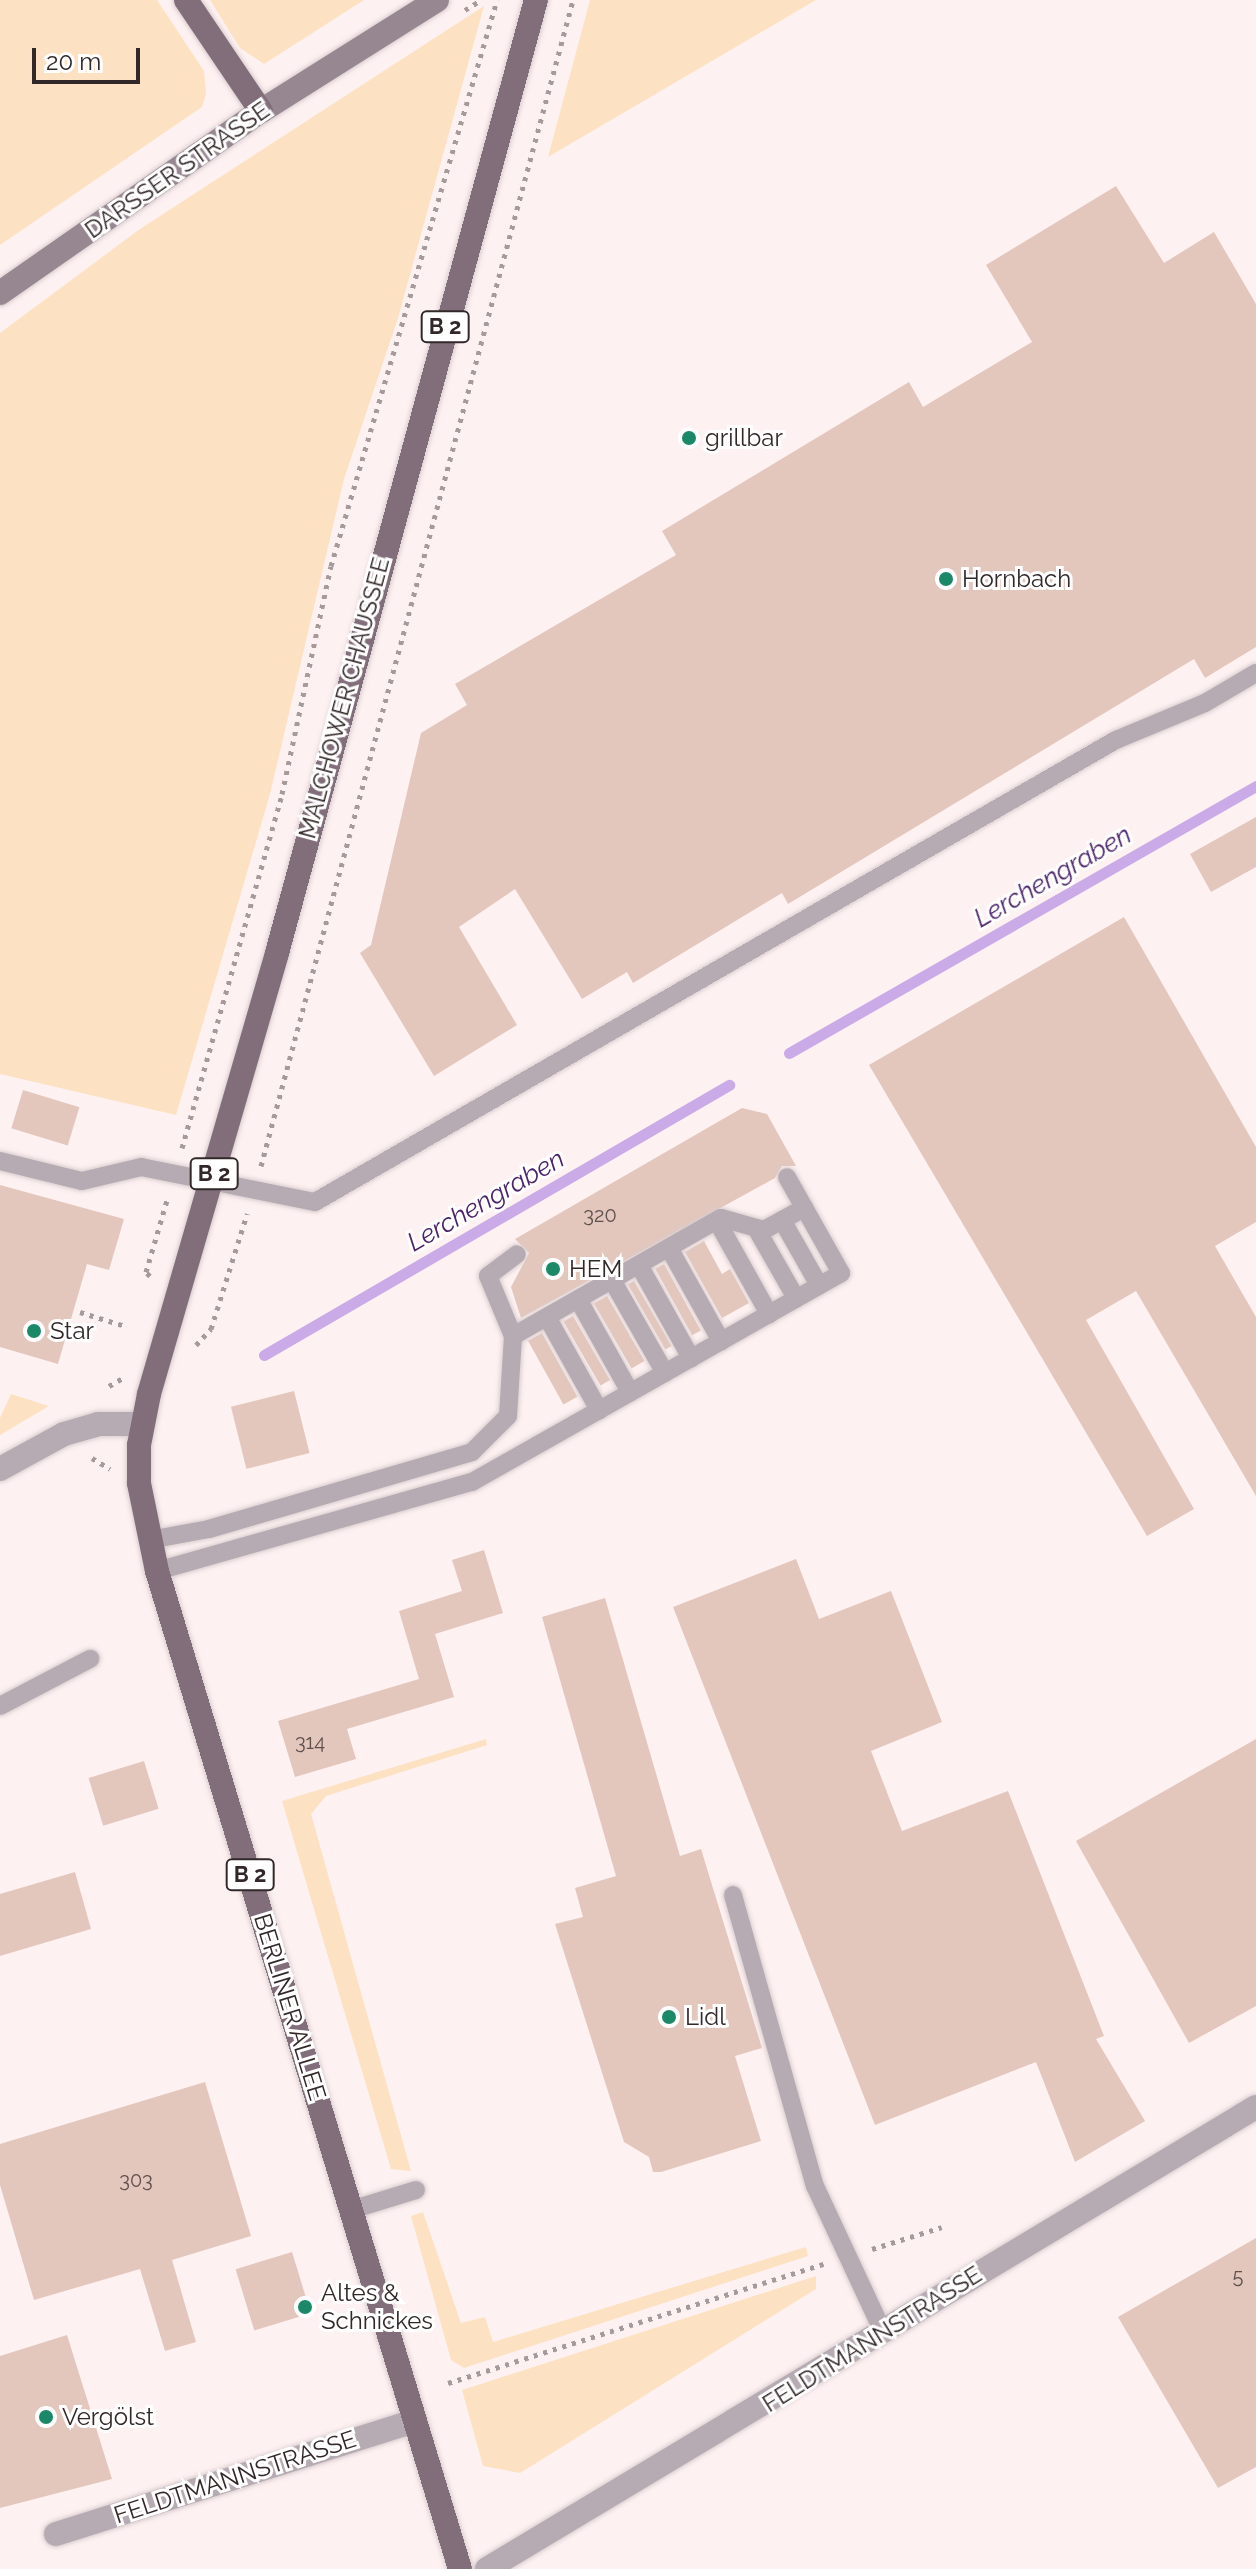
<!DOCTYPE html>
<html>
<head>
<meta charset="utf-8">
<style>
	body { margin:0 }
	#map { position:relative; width:1256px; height:2569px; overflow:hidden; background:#fef1f2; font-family:Raleway,sans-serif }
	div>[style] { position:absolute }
	.green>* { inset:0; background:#fce2c3 }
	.stream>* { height:11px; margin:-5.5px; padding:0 5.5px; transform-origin:5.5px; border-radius:5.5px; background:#caaae7 }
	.building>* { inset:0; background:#e3c7bd; transform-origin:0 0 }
	.path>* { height:5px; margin-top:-2.5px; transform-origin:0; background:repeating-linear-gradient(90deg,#a69a9b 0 4px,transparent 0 10px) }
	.roads { filter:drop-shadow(0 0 2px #d9cdce) drop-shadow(0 0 2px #d9cdce) }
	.service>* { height:18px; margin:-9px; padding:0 9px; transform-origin:9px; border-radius:9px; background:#b6abb2 }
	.minor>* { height:24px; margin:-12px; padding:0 12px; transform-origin:12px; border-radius:12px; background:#b6abb2 }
	.tertiary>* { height:24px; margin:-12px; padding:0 12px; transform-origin:12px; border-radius:12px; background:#b6abb2 }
	.secondary>* { height:24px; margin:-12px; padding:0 12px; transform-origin:12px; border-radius:12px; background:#978791 }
	.primary>* { height:24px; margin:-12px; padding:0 12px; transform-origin:12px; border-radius:12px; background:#816e7a }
	.dots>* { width:22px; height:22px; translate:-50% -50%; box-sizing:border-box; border:4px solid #fff; border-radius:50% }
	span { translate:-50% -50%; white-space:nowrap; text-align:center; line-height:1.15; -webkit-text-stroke:6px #fff; paint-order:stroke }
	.number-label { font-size:20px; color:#5f504e }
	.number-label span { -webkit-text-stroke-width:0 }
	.shield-label span { padding:2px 6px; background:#fff; border:2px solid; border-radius:6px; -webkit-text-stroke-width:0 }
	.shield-label { font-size:22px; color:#332829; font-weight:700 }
	.street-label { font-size:24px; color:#332829 }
	.poi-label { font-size:24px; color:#332829 }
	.left { translate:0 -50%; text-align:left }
	.water-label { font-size:26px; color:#4c2269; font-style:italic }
	.scale { position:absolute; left:32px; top:48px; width:108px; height:36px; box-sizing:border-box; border:4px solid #332829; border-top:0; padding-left:10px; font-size:24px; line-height:28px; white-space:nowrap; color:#332829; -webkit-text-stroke:6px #fff; paint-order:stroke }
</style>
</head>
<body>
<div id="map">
	<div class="green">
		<i style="clip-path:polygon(0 0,157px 0,204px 71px,206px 94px,202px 107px,0 245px)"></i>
		<i style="clip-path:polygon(210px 0,364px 0,264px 64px,240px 48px)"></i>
		<i style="clip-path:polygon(590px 0,816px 0,548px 157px)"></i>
		<i style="clip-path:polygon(484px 6px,398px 318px,344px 479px,270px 794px,176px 1115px,0 1074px,0 333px,140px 229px)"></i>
		<i style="clip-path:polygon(11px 1394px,49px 1406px,0 1435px,0 1418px)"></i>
		<i style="clip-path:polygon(486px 1739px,487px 1745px,326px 1796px,311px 1814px,411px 2171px,391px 2169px,282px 1801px)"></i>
		<i style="clip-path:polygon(423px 2212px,461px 2323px,485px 2317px,493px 2342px,806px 2247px,808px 2256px,464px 2368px,451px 2360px,411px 2216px)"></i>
		<i style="clip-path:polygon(816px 2276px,816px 2289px,520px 2473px,483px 2466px,462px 2390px)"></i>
	</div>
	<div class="stream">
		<i style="left:789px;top:1053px;width:538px;rotate:-29.76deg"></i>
		<i style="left:264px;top:1355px;width:538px;rotate:-30.14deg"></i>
	</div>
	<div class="building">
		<i style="clip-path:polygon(1116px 186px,1164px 263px,1214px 232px,1256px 304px,1256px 647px,1205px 678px,1194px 659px,788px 904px,782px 893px,633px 983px,627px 972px,582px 999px,515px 889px,459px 927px,517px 1025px,434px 1076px,360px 953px,371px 945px,421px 733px,467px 705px,455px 684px,676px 555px,662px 531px,909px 382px,923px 407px,1032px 342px,986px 265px)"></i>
		<i style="clip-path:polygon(1256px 817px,1256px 867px,1211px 892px,1190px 854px)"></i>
		<i style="clip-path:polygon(1124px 917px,1256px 1147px,1256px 1222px,1215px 1246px,1256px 1317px,1256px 1496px,1136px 1291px,1086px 1320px,1194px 1509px,1147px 1536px,869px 1065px)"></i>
		<i style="left:23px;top:1090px;width:59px;height:40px;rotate:17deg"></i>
		<i style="clip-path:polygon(742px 1108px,767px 1114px,796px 1166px,782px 1166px,775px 1178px,521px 1318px,511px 1287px,529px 1253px,515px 1239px)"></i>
		<i style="clip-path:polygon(0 1185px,124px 1219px,109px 1270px,87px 1264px,58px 1364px,0 1347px)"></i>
		<i style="clip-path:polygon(704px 1241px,722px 1274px,730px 1269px,749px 1303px,722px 1318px,685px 1252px)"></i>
		<i style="left:664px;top:1264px;width:76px;height:10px;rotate:61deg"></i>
		<i style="left:634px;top:1281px;width:75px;height:7px;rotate:60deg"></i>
		<i style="left:607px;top:1296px;width:75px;height:15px;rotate:60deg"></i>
		<i style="left:573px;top:1316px;width:74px;height:11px;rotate:60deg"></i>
		<i style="left:542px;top:1333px;width:73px;height:16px;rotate:61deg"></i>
		<i style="left:294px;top:1391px;width:64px;height:65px;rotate:76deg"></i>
		<i style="clip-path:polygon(484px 1550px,503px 1613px,435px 1634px,454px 1697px,347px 1729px,356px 1759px,295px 1777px,278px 1721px,419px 1679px,399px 1611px,462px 1591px,452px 1560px)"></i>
		<i style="clip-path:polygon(796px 1559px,819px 1619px,891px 1591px,942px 1722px,871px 1751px,902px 1831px,1008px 1791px,1104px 2036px,1096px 2039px,1145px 2121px,1075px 2162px,1036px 2062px,875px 2125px,673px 1607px)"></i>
		<i style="clip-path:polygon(605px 1598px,680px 1856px,701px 1849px,762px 2048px,735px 2056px,761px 2141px,661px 2172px,653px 2172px,649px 2157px,624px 2142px,555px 1924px,583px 1917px,575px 1888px,616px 1876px,542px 1617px)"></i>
		<i style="clip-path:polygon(1256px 1739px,1256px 2006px,1189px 2043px,1076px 1841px)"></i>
		<i style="left:144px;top:1761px;width:50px;height:58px;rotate:73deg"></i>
		<i style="clip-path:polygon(75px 1872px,91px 1929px,0 1956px,0 1894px)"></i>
		<i style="clip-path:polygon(205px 2082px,251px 2236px,172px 2260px,196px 2342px,165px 2351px,140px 2269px,34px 2300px,0 2185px,0 2144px)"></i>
		<i style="clip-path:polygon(1256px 2238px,1256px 2467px,1218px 2488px,1118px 2317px)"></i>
		<i style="left:292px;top:2252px;width:64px;height:59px;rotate:73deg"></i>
		<i style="clip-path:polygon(67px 2335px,112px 2479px,0 2508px,0 2356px)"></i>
	</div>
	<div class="path">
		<i style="left:465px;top:10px;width:19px;rotate:-32deg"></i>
		<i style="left:182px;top:1148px;width:368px;rotate:-74.2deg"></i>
		<i style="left:282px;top:794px;width:233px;rotate:-77.9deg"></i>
		<i style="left:331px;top:566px;width:590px;rotate:-73.65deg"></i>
		<i style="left:261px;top:1166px;width:1207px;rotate:-75.02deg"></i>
		<i style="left:150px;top:1276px;width:6px;rotate:-135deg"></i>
		<i style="left:146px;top:1272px;width:75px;rotate:-73.7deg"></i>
		<i style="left:80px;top:1312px;width:47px;rotate:17.3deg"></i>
		<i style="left:196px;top:1345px;width:22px;rotate:-47deg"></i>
		<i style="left:211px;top:1329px;width:121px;rotate:-72.6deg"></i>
		<i style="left:109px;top:1386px;width:16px;rotate:-30deg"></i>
		<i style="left:92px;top:1458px;width:21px;rotate:31deg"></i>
		<i style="left:872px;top:2249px;width:73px;rotate:-17.4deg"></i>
		<i style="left:448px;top:2383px;width:394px;rotate:-17.6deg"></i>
	</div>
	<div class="roads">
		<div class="service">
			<i style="left:0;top:1161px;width:84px;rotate:13.7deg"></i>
			<i style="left:82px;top:1181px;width:61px;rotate:-13.3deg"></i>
			<i style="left:141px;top:1167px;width:177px;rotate:11.4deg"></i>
			<i style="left:315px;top:1202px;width:925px;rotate:-29.98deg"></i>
			<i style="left:1116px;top:740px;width:96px;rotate:-22.6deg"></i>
			<i style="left:1205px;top:703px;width:59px;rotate:-30.5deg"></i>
			<i style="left:782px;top:1220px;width:75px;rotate:60.4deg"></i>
			<i style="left:717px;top:1221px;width:107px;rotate:60.8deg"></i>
			<i style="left:756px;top:1228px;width:81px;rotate:60.3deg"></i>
			<i style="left:669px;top:1248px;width:107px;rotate:60.8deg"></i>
			<i style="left:639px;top:1265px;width:107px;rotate:60.8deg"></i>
			<i style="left:612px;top:1280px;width:107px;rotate:60.3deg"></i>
			<i style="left:578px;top:1299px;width:107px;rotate:60.8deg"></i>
			<i style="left:547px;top:1317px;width:107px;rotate:60.8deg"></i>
			<i style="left:513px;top:1336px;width:239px;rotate:-29.6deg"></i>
			<i style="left:721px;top:1218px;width:45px;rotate:15.6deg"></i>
			<i style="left:764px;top:1230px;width:46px;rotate:-28.8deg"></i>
			<i style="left:149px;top:1540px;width:61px;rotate:-10.4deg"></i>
			<i style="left:209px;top:1529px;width:274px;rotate:-16.3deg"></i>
			<i style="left:472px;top:1452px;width:51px;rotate:-45deg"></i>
			<i style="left:508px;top:1416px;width:80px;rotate:-86.4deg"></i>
			<i style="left:513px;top:1336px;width:65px;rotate:-112.6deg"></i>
			<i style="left:488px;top:1276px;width:36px;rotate:-37deg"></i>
			<i style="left:157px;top:1571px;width:327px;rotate:-15.8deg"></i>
			<i style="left:472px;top:1482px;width:424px;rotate:-29.5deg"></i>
			<i style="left:841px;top:1273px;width:110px;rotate:-119.4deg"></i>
			<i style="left:0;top:1706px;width:102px;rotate:-27.6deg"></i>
			<i style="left:733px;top:1895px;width:302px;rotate:74.3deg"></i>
			<i style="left:815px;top:2186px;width:161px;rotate:65deg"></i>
			<i style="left:351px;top:2210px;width:68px;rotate:-17.1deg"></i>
		</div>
		<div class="minor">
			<i style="left:0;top:1469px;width:73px;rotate:-28.7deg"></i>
			<i style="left:64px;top:1434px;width:35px;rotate:-16deg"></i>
			<i style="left:98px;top:1424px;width:44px"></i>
			<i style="left:56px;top:2534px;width:376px;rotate:-17.5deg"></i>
		</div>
		<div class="tertiary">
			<i style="left:487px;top:2569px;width:897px;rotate:-31deg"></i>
		</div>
		<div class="secondary">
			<i style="left:0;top:293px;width:318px;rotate:-34.9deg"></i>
			<i style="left:261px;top:111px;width:208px;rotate:-32.2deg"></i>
		</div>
		<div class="primary">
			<i style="left:186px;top:0;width:134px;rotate:56deg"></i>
			<i style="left:460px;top:2569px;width:1043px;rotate:-106.89deg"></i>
			<i style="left:157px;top:1571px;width:90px;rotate:-101.6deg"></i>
			<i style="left:139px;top:1483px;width:38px;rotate:-90deg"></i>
			<i style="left:139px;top:1445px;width:52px;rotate:-78.9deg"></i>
			<i style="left:149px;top:1394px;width:459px;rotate:-73.8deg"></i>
			<i style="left:277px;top:953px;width:988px;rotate:-74.8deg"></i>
		</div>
	</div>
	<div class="dots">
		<i style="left:689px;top:438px;background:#1b8967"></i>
		<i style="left:946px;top:579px;background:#1b8967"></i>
		<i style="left:553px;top:1269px;background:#1b8967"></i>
		<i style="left:34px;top:1331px;background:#1b8967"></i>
		<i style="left:669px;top:2017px;background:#1b8967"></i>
		<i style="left:305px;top:2307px;background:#1b8967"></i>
		<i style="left:46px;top:2417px;background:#1b8967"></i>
	</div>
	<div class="number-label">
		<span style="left:600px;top:1215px">320</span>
		<span style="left:310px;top:1742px">314</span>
		<span style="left:136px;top:2180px">303</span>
		<span style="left:1238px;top:2276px">5</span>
	</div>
	<div class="shield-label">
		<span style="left:445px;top:327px">B 2</span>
		<span style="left:214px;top:1174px">B 2</span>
		<span style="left:250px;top:1875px">B 2</span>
	</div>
	<div class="street-label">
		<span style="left:177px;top:170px;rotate:-35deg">DARSSER STRASSE</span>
		<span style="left:344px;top:698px;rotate:-75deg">MALCHOWER CHAUSSEE</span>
		<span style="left:290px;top:2007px;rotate:73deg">BERLINER ALLEE</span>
		<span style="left:872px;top:2339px;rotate:-32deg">FELDTMANNSTRASSE</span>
		<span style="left:235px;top:2477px;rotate:-18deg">FELDTMANNSTRASSE</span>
	</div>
	<div class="poi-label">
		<span class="left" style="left:705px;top:438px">grillbar</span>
		<span class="left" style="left:962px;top:579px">Hornbach</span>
		<span class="left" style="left:569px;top:1269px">HEM</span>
		<span class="left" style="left:50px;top:1331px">Star</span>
		<span class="left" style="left:685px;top:2017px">Lidl</span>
		<span class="left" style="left:321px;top:2307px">Altes &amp;<br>Schnickes</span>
		<span class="left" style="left:62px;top:2417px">Vergölst</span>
	</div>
	<div class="water-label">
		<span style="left:1053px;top:877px;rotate:-30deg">Lerchengraben</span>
		<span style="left:486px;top:1201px;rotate:-30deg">Lerchengraben</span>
	</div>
	<div class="scale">20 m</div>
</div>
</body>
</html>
